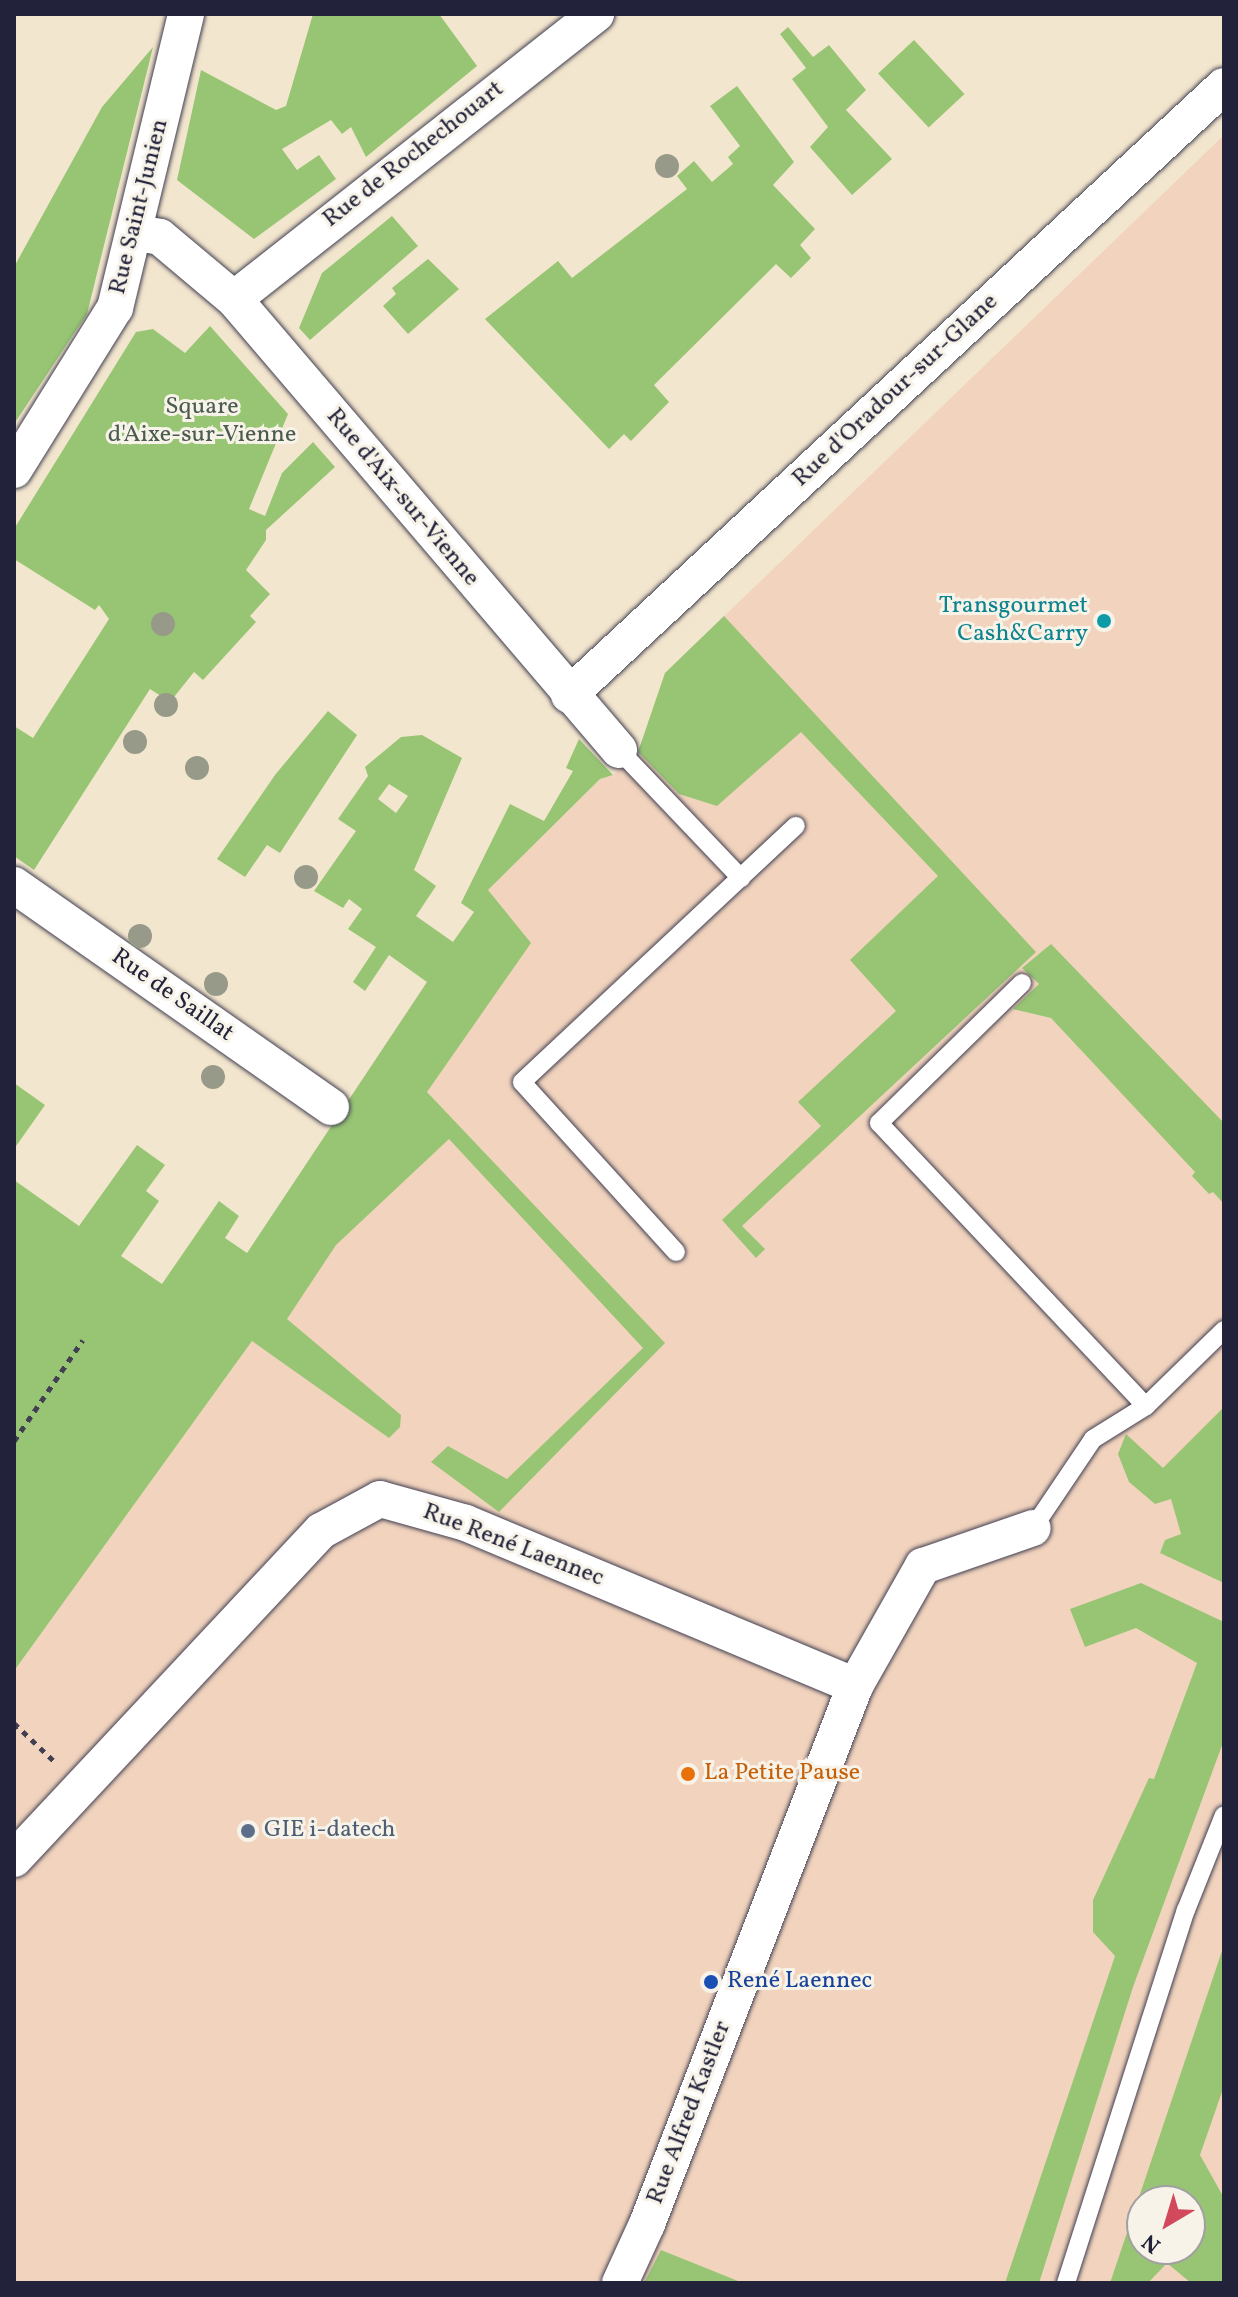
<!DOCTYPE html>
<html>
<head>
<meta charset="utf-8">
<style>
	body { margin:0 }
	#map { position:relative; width:1238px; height:2297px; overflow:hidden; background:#f3e6ce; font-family:Vollkorn,serif }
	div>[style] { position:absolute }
	.built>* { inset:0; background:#f2d4be }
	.green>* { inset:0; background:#97c574; transform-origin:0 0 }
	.path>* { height:5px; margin-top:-2.5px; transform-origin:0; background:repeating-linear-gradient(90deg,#413f51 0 6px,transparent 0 12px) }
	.roads { filter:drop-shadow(0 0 2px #413f51) drop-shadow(0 0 2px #413f51) }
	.service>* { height:18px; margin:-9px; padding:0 9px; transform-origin:9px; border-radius:9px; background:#fff }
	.minor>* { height:36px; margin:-18px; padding:0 18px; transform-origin:18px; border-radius:18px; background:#fff }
	.trees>* { width:24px; height:24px; margin:-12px; border-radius:50%; background:#979a88 }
	.dots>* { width:22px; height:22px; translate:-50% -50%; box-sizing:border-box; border:4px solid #f7f3e8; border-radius:50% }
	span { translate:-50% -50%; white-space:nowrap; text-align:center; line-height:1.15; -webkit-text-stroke:6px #f7f3e8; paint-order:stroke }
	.street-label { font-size:24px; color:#22223b }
	.park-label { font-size:24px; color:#4b5b4f }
	.culture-label { font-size:24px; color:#0d838f }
	.right { translate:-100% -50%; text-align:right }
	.food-label { font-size:24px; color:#c56008 }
	.left { translate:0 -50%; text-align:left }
	.service-label { font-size:24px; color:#4e5e75 }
	.transit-label { font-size:24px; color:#164399 }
	.frame { position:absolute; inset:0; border:16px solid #22223b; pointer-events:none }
	.north { position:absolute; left:1126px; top:2185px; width:80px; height:80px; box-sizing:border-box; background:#f7f3e8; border:2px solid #a29fa3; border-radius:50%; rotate:218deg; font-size:22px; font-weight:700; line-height:32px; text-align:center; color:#22223b }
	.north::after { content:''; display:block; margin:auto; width:28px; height:36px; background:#d1495b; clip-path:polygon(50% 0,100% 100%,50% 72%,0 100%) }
</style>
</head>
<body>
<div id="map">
	<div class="built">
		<i style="clip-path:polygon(evenodd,1224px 135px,1224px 2283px,14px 2283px,14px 1671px,328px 1235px,488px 890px,600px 779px,613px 775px,638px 752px,665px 673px,1224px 135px,1142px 2201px,1190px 2201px,1190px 2249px,1142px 2249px,1142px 2201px)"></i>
	</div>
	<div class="green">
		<i style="clip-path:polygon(313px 14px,439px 14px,477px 66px,366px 157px,351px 127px,342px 134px,331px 120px,282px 149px,297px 170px,319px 155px,336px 179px,254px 239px,177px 180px,201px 70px,276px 110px,286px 106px)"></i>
		<i style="clip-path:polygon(788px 27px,813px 57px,829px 45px,866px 90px,846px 110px,892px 159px,852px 195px,810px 147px,828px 127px,792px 79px,806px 68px,780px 34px)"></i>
		<i style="left:914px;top:40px;width:74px;height:49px;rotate:47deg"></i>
		<i style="clip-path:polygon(153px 47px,87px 314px,14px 424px,14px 267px,102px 107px)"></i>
		<i style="clip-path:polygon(737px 86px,794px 162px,773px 185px,815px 229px,800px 245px,811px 258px,791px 278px,776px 264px,654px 385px,669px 402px,631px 441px,624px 434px,609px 449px,485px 319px,558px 261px,572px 278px,687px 189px,677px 176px,694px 161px,712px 182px,733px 164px,728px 157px,740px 146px,710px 106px)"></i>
		<i style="clip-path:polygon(392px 216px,418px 246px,310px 340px,299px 328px,322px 273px)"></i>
		<i style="clip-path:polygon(428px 259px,459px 289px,408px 334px,383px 306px,396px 294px,392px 288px)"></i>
		<i style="clip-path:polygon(210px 326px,288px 414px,249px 509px,265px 516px,282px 473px,313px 442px,335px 467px,266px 530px,266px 540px,246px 570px,270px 594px,250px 616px,256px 622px,203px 680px,194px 672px,170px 702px,150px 689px,34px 870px,14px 856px,14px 726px,33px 738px,109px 619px,99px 605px,95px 610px,14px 559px,14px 529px,136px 332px,153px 329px,185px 353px)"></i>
		<i style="clip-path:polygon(724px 616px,1036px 952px,742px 1226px,765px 1249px,756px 1258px,722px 1220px,821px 1126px,798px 1102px,896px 1011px,850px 960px,938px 876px,801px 732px,717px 806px,679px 794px,638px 752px,665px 673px)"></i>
		<i style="clip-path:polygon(328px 711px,357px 735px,280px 853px,267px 845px,245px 877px,217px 859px,275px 775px)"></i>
		<i style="clip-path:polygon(evenodd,422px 735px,462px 758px,414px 870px,436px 886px,416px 916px,453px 942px,474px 912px,461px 903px,510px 804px,544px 821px,573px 771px,566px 768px,579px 739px,613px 775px,600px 779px,488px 890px,531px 943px,427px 1092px,665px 1343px,499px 1512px,431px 1462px,448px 1446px,507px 1479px,643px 1348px,449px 1139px,336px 1245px,287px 1319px,401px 1415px,400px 1427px,389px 1438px,252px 1341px,14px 1671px,14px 1180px,79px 1226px,137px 1145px,165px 1165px,146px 1191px,159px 1201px,121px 1256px,162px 1284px,219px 1201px,239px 1216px,225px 1238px,247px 1253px,427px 982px,389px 955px,365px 991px,353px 982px,376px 947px,348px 929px,362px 909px,349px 899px,343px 908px,314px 891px,356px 831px,338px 819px,368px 776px,365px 767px,401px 737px,422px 735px,389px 784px,408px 796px,396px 813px,378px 799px,389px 784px)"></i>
		<i style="clip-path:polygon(1051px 944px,1224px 1123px,1224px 1204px,1213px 1192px,1209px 1194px,1192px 1176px,1195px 1172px,1051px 1018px,1013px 1009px,1039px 984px,1022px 968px)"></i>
		<i style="clip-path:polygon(14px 1083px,45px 1105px,14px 1149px)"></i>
		<i style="clip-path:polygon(1224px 1407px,1224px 1583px,1160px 1553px,1165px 1540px,1181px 1534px,1171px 1499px,1155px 1504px,1129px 1482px,1118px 1454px,1126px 1434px,1163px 1468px)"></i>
		<i style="clip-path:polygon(1141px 1583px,1224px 1622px,1224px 1740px,1133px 1987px,1039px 2283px,1005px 2283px,1115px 1956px,1093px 1932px,1093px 1900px,1149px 1778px,1154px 1779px,1197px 1663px,1136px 1628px,1085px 1647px,1070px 1609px)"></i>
		<i style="clip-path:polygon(evenodd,1224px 1945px,1224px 2086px,1200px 2155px,1224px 2198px,1224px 2283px,1191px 2283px,1167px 2263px,1148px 2283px,1110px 2283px,1224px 1945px,1142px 2201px,1190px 2201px,1190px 2249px,1142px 2249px,1142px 2201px)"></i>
		<i style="clip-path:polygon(661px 2250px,743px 2283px,644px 2283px)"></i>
	</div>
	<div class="path">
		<i style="left:14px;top:1441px;width:122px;rotate:-55.7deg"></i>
		<i style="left:14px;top:1723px;width:57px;rotate:43.6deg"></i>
	</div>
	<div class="roads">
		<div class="service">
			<i style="left:619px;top:750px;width:177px;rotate:46.4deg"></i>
			<i style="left:1022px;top:983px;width:200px;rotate:135.6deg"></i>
			<i style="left:879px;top:1123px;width:389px;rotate:46.7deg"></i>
			<i style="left:676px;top:1252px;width:229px;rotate:-132.2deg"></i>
			<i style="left:522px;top:1082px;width:375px;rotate:-43.1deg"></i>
			<i style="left:1033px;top:1528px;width:107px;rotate:-56deg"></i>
			<i style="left:1093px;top:1439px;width:62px;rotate:-31.9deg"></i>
			<i style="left:1146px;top:1406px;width:109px;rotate:-44.3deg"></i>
			<i style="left:1066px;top:2283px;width:392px;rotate:-72.2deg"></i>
			<i style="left:1186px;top:1910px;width:102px;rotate:-68.2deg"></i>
		</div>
		<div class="minor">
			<i style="left:136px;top:233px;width:24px;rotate:9deg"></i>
			<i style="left:160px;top:237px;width:97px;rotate:40deg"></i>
			<i style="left:234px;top:299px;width:593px;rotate:49.51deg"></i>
			<i style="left:234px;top:299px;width:461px;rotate:-38.2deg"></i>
			<i style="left:14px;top:470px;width:191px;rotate:-58.1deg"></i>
			<i style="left:115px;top:308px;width:302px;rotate:-76.4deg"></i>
			<i style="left:569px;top:695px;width:894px;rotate:-42.92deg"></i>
			<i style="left:14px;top:885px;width:387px;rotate:35deg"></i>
			<i style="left:14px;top:1859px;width:449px;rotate:-46.9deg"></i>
			<i style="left:321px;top:1531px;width:67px;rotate:-28.5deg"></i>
			<i style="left:380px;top:1499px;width:89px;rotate:15.6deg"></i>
			<i style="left:466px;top:1523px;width:422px;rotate:22.7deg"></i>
			<i style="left:620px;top:2283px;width:65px;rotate:-65.4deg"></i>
			<i style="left:647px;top:2224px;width:577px;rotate:-68.86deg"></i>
			<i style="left:855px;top:1686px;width:138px;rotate:-60.5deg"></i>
			<i style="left:923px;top:1566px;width:116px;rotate:-19.1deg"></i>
		</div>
	</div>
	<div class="trees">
		<i style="left:667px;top:166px"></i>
		<i style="left:163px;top:624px"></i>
		<i style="left:166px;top:705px"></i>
		<i style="left:135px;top:742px"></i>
		<i style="left:197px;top:768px"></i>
		<i style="left:306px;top:877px"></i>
		<i style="left:140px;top:936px"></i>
		<i style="left:216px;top:984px"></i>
		<i style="left:213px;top:1077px"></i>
	</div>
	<div class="dots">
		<i style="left:1104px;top:621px;background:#0f9aa8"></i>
		<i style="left:688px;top:1774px;background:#e8710a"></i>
		<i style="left:248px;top:1831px;background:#5c6f8a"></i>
		<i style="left:711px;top:1982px;background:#1a4fb4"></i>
	</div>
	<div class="street-label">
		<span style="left:414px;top:155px;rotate:-38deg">Rue de Rochechouart</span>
		<span style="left:140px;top:207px;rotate:-76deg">Rue Saint-Junien</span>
		<span style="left:896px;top:391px;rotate:-43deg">Rue d'Oradour-sur-Glane</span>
		<span style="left:402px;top:498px;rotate:50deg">Rue d'Aix-sur-Vienne</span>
		<span style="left:172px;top:996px;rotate:35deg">Rue de Saillat</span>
		<span style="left:513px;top:1546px;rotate:21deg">Rue René Laennec</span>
		<span style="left:690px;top:2113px;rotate:-69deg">Rue Alfred Kastler</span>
	</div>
	<div class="park-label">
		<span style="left:202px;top:422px">Square<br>d'Aixe-sur-Vienne</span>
	</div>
	<div class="culture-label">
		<span class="right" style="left:1088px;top:621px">Transgourmet<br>Cash&amp;Carry</span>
	</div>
	<div class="food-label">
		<span class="left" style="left:704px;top:1774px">La Petite Pause</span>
	</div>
	<div class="service-label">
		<span class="left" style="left:264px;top:1831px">GIE i-datech</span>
	</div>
	<div class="transit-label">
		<span class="left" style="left:727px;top:1982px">René Laennec</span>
	</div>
	<div class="frame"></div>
	<div class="north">N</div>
</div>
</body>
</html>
